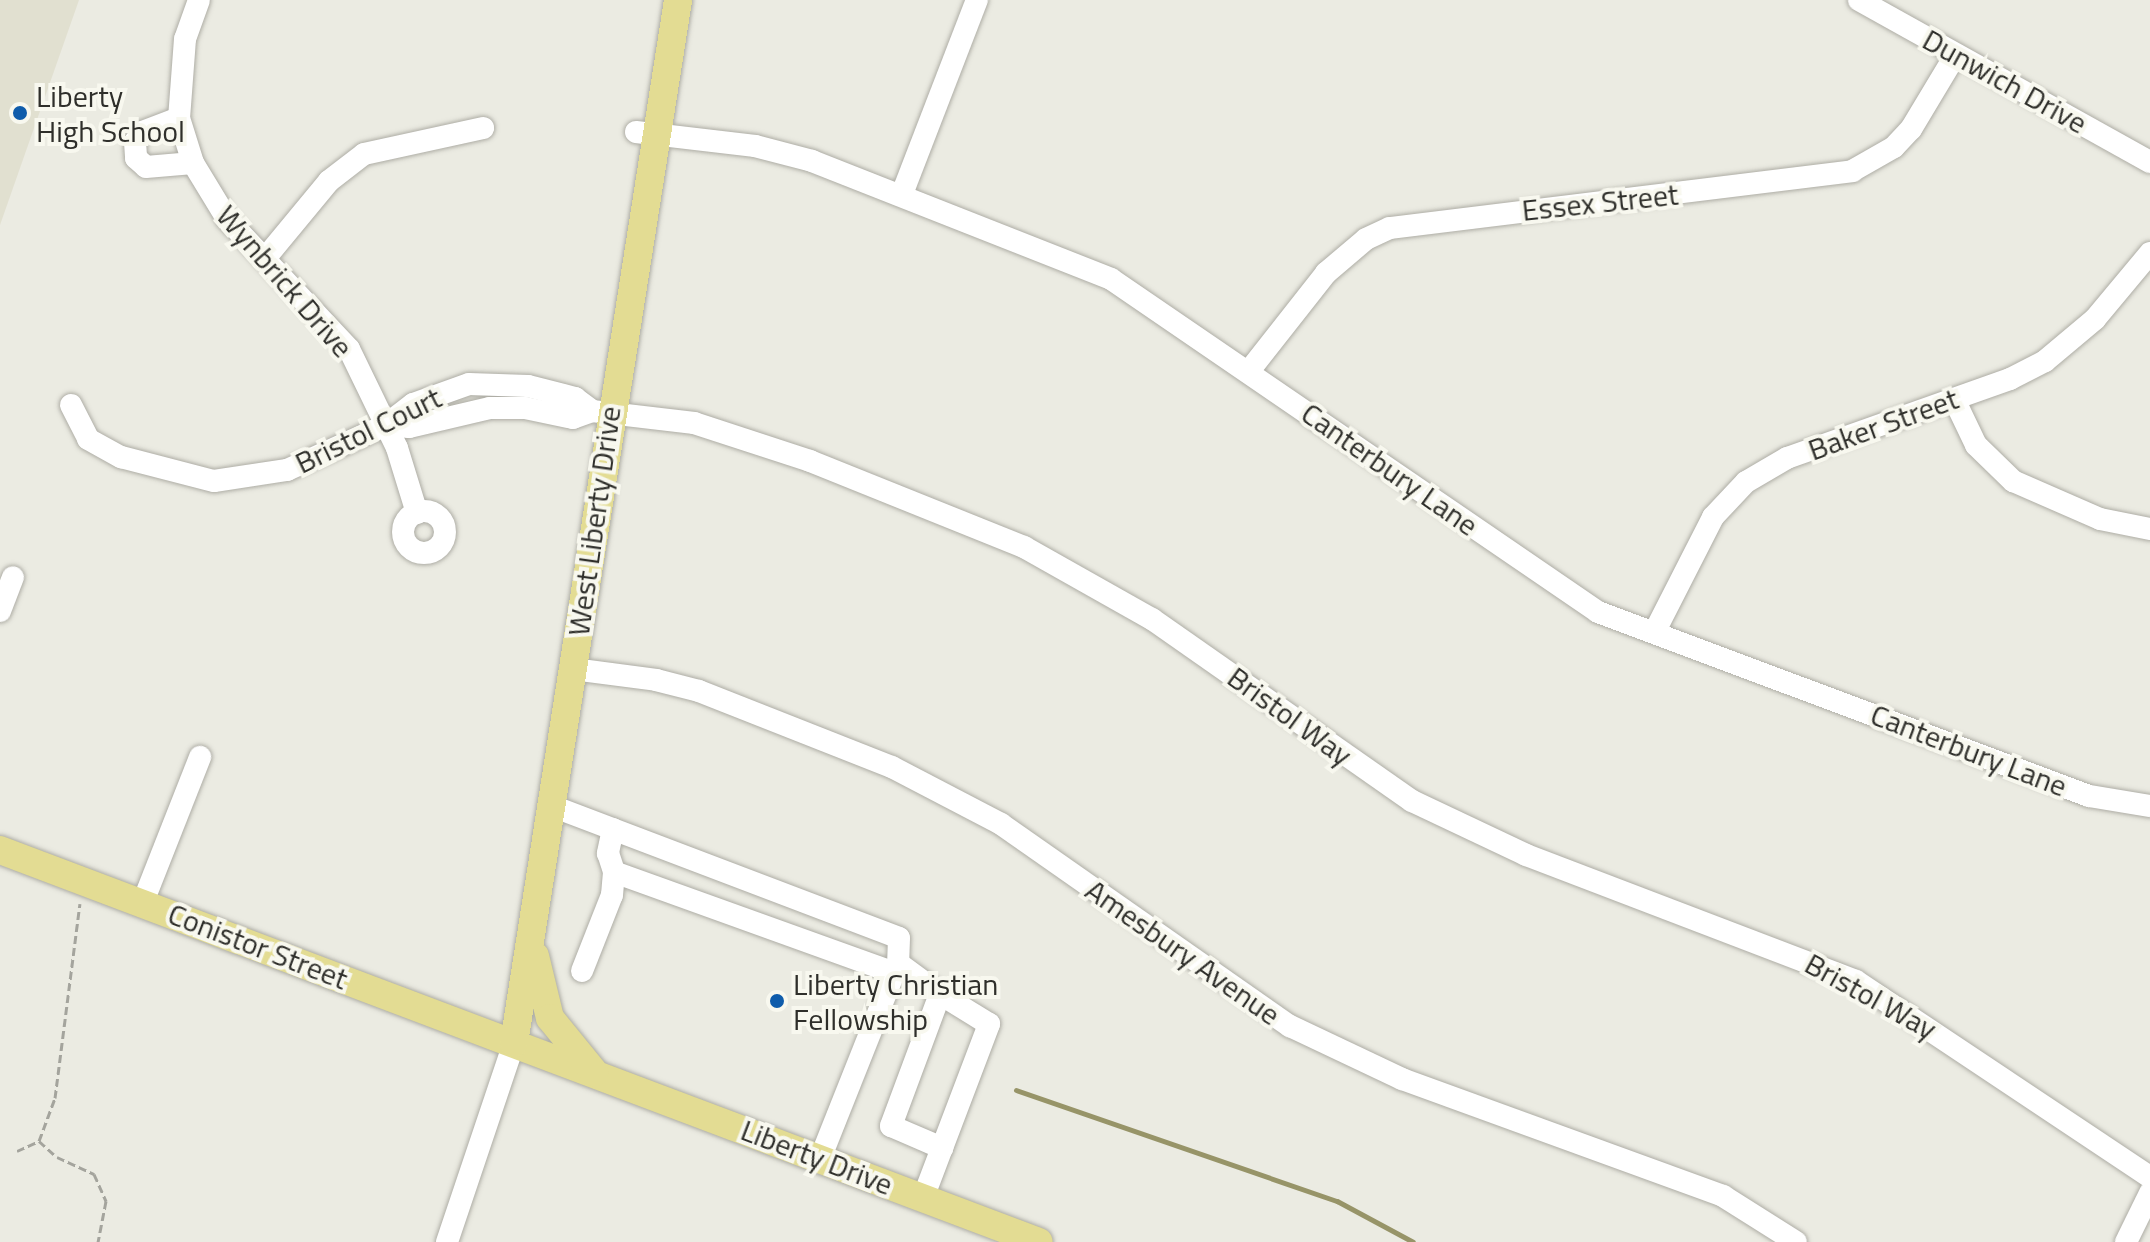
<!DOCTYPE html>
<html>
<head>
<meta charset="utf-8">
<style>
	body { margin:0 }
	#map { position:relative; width:2150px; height:1242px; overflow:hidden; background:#ebebe2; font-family:"Titillium Web",sans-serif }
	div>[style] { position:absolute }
	.built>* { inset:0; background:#e1e0d0 }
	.stream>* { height:5px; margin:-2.5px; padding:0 2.5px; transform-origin:2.5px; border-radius:2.5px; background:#979468 }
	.path>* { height:3px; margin-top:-1.5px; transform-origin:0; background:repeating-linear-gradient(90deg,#a4a49d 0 8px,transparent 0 12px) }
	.roads { filter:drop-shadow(0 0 2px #aeada5) drop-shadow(0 0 2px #aeada5) }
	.minor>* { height:22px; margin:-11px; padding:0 11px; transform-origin:11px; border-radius:11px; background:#fff }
	.minor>.ring { margin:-11px; padding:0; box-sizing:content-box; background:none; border:22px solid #fff; border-radius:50% }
	.major>* { height:28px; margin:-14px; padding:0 14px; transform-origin:14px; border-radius:14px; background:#e3dc93 }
	.dots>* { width:22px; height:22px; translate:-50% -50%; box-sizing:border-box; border:4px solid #f8f8ef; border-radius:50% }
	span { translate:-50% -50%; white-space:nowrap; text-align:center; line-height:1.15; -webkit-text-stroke:8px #f8f8ef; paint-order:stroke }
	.street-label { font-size:30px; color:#2f2f2b }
	.poi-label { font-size:30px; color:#2f2f2b }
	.left { translate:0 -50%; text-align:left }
</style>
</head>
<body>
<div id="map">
	<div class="built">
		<i style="clip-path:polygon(0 0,79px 0,0 225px)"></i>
	</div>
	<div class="stream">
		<i style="left:1016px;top:1090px;width:340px;rotate:19.1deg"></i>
		<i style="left:1337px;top:1201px;width:86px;rotate:28.3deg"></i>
	</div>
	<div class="path">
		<i style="left:39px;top:1141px;width:24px;rotate:42deg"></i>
		<i style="left:57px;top:1157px;width:41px;rotate:24.7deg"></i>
		<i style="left:94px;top:1174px;width:30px;rotate:66deg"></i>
		<i style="left:106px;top:1201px;width:42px;rotate:101deg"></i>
		<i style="left:17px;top:1151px;width:24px;rotate:-24deg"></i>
		<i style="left:39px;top:1141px;width:46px;rotate:-69.6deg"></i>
		<i style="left:55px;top:1098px;width:196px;rotate:-82.7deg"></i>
	</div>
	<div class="roads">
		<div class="minor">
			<i style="left:199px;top:0;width:41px;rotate:109.7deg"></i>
			<i style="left:185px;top:39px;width:79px;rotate:94.3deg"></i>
			<i style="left:179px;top:118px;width:47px;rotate:72.7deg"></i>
			<i style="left:193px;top:163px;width:66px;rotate:58.7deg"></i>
			<i style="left:227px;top:219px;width:178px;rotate:46.8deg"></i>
			<i style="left:349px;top:349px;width:110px;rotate:64.1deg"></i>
			<i style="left:397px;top:448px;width:68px;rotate:72.9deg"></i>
			<i style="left:1859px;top:0;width:333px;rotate:29.1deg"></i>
			<i style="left:179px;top:118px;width:40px;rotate:159deg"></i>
			<i style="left:142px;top:132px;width:12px;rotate:125deg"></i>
			<i style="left:135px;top:142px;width:16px;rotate:86deg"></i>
			<i style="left:136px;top:158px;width:13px;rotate:42deg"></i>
			<i style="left:146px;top:167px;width:47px;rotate:-4.9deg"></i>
			<i style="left:636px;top:132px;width:120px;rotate:6.7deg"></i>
			<i style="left:755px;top:146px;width:59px;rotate:14.7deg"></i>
			<i style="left:812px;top:161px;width:321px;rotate:21.5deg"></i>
			<i style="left:1111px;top:279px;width:590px;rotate:34.36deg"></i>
			<i style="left:1598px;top:612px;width:524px;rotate:20.54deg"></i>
			<i style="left:2089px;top:796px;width:62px;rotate:9.3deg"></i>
			<i style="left:902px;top:194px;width:208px;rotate:-68.9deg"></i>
			<i style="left:267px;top:256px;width:97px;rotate:-50.4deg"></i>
			<i style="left:329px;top:181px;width:44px;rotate:-37.6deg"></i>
			<i style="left:364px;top:154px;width:122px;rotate:-12.3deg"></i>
			<i style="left:1249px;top:371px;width:125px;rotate:-51.8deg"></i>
			<i style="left:1326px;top:273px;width:52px;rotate:-40.4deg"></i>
			<i style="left:1366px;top:239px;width:26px;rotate:-25deg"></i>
			<i style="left:1390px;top:228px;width:466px;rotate:-7deg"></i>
			<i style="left:1852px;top:171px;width:48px;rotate:-29.7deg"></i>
			<i style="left:1894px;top:147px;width:25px;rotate:-47deg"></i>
			<i style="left:1911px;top:129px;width:87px;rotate:-59deg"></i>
			<i style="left:1954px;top:399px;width:51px;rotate:64.4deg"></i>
			<i style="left:1976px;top:445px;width:52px;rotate:44.2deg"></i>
			<i style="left:2013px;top:481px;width:95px;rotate:23.6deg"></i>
			<i style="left:2100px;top:519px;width:51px;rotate:11.3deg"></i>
			<i style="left:71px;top:405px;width:38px;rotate:63deg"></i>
			<i style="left:88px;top:439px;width:38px;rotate:29deg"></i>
			<i style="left:121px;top:457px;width:96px;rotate:14.5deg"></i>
			<i style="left:214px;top:481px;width:74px;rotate:-8.6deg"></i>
			<i style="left:287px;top:470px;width:109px;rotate:-24.4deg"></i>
			<i style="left:386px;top:425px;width:34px;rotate:-38deg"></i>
			<i style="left:413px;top:404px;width:59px;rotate:-19.7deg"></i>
			<i style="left:469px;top:384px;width:59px;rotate:1.9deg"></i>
			<i style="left:528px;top:386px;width:49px;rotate:14.3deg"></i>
			<i style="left:575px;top:398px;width:21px;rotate:37deg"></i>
			<i style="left:386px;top:425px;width:23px;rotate:5deg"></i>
			<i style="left:409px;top:427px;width:83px;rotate:-13.2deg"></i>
			<i style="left:490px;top:408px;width:35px"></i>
			<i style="left:525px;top:408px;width:49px;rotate:11.8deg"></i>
			<i style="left:573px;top:418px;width:20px;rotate:-20deg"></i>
			<i style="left:592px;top:411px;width:103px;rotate:6.7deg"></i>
			<i style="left:694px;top:423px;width:122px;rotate:18.1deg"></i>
			<i style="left:810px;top:461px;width:231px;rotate:21.9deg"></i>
			<i style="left:1024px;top:547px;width:147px;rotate:29.4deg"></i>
			<i style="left:1152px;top:619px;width:317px;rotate:35deg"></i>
			<i style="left:1412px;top:801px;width:126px;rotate:25.3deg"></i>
			<i style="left:1526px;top:855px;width:353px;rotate:20.9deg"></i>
			<i style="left:1856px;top:981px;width:353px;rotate:33.7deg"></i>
			<i class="ring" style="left:403px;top:511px;width:20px;height:20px"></i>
			<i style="left:0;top:611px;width:36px;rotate:-69deg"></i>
			<i style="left:1655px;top:631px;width:128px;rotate:-63deg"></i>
			<i style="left:1713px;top:517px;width:48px;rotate:-46.7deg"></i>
			<i style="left:1746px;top:482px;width:48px;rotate:-30.3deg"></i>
			<i style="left:1787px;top:458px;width:237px;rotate:-19.5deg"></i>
			<i style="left:2010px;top:379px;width:39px;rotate:-27deg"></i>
			<i style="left:2045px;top:361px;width:65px;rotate:-40deg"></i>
			<i style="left:2095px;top:319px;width:86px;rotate:-50.2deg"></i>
			<i style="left:573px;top:669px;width:84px;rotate:7.5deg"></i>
			<i style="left:656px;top:680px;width:44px;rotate:14.3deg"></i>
			<i style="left:699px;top:691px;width:207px;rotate:21.5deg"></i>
			<i style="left:892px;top:767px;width:123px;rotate:27.6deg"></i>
			<i style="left:1001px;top:824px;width:353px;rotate:35deg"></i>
			<i style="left:1290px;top:1026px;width:124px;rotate:25.3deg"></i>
			<i style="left:1402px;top:1079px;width:342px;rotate:20deg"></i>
			<i style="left:1723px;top:1196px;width:86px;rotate:32.2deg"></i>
			<i style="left:552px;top:806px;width:371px;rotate:20.8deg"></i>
			<i style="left:899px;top:938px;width:25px;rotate:92deg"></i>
			<i style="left:898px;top:963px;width:211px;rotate:111.7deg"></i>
			<i style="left:613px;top:829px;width:25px;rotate:102deg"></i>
			<i style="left:608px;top:853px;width:20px;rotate:72deg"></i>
			<i style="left:614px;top:872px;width:295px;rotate:19.8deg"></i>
			<i style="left:143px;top:902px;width:156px;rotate:-68.5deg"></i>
			<i style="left:898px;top:963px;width:52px;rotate:36.4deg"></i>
			<i style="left:940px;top:994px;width:141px;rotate:110.4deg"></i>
			<i style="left:891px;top:1126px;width:56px;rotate:23.3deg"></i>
			<i style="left:942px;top:1148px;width:133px;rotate:-69.2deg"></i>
			<i style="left:989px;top:1024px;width:57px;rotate:-148.5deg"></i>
			<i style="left:582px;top:971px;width:82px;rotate:-68.5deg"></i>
			<i style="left:612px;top:895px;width:23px;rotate:-85deg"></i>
			<i style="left:923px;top:1198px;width:53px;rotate:-69.2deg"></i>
			<i style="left:447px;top:1242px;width:210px;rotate:-71.4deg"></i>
			<i style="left:2126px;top:1242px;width:55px;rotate:-63.9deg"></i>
		</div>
		<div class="major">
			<i style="left:0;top:850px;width:1110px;rotate:20.67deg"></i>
			<i style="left:535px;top:956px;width:64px;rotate:76.4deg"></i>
			<i style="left:550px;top:1018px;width:70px;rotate:50.8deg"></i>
			<i style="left:514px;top:1043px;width:1056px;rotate:-81.06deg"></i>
		</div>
	</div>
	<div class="dots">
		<i style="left:20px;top:113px;background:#0f5cab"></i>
		<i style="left:777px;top:1001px;background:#0f5cab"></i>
	</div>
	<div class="street-label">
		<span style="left:2005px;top:81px;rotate:29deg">Dunwich Drive</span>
		<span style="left:1600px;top:202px;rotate:-6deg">Essex Street</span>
		<span style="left:285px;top:281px;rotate:49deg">Wynbrick Drive</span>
		<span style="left:1883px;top:424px;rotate:-20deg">Baker Street</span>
		<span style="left:368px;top:430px;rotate:-26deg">Bristol Court</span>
		<span style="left:1390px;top:469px;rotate:35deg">Canterbury Lane</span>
		<span style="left:594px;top:521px;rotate:-82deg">West Liberty Drive</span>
		<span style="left:1290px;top:716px;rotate:36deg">Bristol Way</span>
		<span style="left:1969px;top:750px;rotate:21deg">Canterbury Lane</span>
		<span style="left:258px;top:946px;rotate:21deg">Conistor Street</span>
		<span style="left:1183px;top:952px;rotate:35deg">Amesbury Avenue</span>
		<span style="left:1871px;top:996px;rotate:29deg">Bristol Way</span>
		<span style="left:817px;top:1157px;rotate:21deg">Liberty Drive</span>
	</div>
	<div class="poi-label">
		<span class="left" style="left:36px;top:113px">Liberty<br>High School</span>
		<span class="left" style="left:793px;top:1001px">Liberty Christian<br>Fellowship</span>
	</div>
</div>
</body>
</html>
